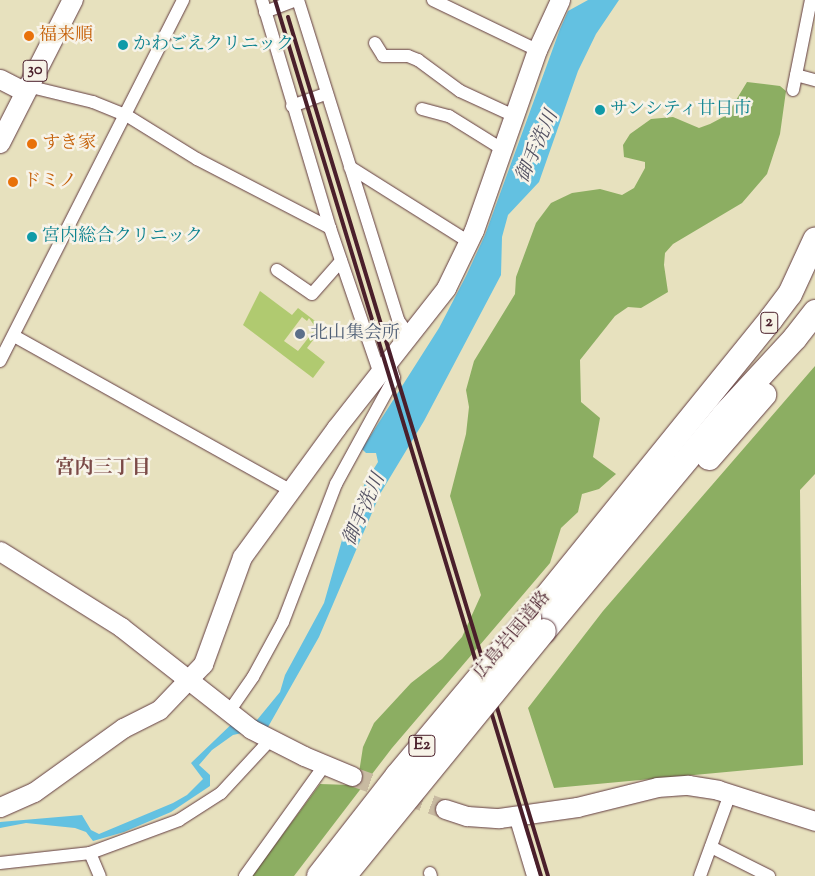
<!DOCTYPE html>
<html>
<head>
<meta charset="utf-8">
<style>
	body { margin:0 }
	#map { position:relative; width:815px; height:876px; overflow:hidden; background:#e7e1be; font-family:"Sorts Mill Goudy","Noto Serif JP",serif }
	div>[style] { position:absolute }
	.green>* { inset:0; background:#b0ca70 }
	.forest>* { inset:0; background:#8cae62 }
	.water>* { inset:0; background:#63c1e1 }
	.secondary-tunnel>* { height:19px; margin-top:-9.5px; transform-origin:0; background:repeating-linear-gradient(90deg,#c8baa1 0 19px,transparent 0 28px) }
	.roads { filter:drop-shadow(0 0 1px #623c41) drop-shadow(0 0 1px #623c41) }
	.street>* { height:12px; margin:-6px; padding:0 6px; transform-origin:6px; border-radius:6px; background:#fff }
	.secondary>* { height:19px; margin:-9.5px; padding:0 9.5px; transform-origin:9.5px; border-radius:9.5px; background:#fff }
	.primary>* { height:20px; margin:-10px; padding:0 10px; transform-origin:10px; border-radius:10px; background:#fff }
	.highway>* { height:24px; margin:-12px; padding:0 12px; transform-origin:12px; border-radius:12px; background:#fff }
	.rail>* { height:4px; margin:-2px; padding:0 2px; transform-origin:2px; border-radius:2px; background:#4a1f2b }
	.bridges { filter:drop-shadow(0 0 1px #623c41) drop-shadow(0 0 1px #623c41) }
	.highway-bridge>* { height:24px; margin:-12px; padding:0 12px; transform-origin:12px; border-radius:12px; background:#fff }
	.dots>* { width:14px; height:14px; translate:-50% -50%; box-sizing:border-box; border:2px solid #f7f3e8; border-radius:50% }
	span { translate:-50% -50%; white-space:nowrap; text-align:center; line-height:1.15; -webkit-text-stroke:5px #f7f3e8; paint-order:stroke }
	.shield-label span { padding:1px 4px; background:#f7f3e8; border:1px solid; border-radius:4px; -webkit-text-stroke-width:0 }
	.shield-label { font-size:16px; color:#4a1f2b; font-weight:700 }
	.food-label { font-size:18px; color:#c56008 }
	.left { translate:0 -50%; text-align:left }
	.culture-label { font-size:18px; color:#0d838f }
	.service-label { font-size:18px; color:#4e5e75 }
	.street-label { font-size:18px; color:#4a1f2b }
	.water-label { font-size:19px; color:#525062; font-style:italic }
	.neighbourhood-label { font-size:19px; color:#7b4a47; font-weight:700 }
</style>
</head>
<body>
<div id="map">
	<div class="green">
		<i style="clip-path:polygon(evenodd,260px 291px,292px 315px,298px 308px,323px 327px,307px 348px,325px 362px,313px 378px,243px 325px,260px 291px,302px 317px,307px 321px,309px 318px,316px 328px,298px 351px,284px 341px,302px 317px)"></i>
	</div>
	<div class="forest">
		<i style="clip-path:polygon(747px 82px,780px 86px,786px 91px,780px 134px,767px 174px,742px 203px,673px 244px,665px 253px,664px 265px,668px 292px,641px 308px,628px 307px,615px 316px,580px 360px,581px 402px,600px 418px,593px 457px,616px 474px,599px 489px,582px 494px,578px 512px,561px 528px,550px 563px,392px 748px,294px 876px,252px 876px,320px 784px,350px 785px,358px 779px,363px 747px,374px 723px,411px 683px,442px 659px,462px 637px,481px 595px,450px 496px,466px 434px,469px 407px,466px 390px,474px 361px,515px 294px,516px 277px,536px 223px,551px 203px,572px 193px,600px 189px,622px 195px,634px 188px,645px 168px,645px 162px,624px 157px,623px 145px,630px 134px,651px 119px,673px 117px,699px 128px,710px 124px,727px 115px)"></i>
		<i style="clip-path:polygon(815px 366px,815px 474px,800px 490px,803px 765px,554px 788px,528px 708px,603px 611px)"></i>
	</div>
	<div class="water">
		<i style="clip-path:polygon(588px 0,619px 0,596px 34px,578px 71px,539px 182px,508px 215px,502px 237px,501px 275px,424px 421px,380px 494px,319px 637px,268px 727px,233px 735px,212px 750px,199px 765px,210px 775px,210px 786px,171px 812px,124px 832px,93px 841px,86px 832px,75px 828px,26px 823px,0 828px,0 822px,82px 815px,91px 830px,99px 834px,173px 803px,187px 795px,203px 779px,191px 763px,239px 717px,257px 720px,280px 692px,285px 675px,324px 603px,344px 533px,365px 483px,378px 462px,376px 453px,366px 453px,362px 449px,439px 328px,466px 276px,485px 235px,560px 29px,568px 11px)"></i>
	</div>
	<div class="secondary-tunnel">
		<i style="left:352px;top:776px;width:99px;rotate:19.5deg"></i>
	</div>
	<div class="roads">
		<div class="street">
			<i style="left:262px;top:0;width:238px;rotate:73.4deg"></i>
			<i style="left:330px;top:228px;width:154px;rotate:71.1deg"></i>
			<i style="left:298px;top:0;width:335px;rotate:72.6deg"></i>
			<i style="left:398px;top:320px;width:19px;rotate:55deg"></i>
			<i style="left:433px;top:0;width:115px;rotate:25.7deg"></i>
			<i style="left:265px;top:12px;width:33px;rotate:-21deg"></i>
			<i style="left:375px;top:43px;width:15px;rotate:58deg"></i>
			<i style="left:383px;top:56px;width:25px"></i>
			<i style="left:408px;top:56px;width:11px;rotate:22deg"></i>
			<i style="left:418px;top:60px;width:52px;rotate:36.4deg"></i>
			<i style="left:460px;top:91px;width:60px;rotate:24.8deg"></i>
			<i style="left:796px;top:75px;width:20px;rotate:15deg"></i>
			<i style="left:27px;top:86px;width:68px;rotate:13.6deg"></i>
			<i style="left:93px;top:102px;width:35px;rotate:22deg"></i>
			<i style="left:126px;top:115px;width:84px;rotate:31.8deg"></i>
			<i style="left:197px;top:159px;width:150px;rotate:27.4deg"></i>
			<i style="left:793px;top:90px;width:92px;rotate:-78.7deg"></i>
			<i style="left:292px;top:106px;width:37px;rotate:-20deg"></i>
			<i style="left:422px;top:109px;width:28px;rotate:15deg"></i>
			<i style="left:449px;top:116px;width:62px;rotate:31.9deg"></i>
			<i style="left:350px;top:167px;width:141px;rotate:32.2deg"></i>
			<i style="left:277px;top:270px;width:42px;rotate:34.4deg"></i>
			<i style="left:312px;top:294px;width:44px;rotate:-48.7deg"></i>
			<i style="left:14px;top:336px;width:316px;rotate:29.2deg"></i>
			<i style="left:0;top:361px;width:405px;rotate:-63.1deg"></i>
			<i style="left:228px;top:713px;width:44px;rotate:-55.2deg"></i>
			<i style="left:253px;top:677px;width:63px;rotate:-61.4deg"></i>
			<i style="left:283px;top:622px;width:148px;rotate:-69deg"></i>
			<i style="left:336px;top:484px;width:121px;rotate:-61.3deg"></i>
			<i style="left:394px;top:378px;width:17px;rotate:-107deg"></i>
			<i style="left:515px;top:816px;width:63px;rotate:73.3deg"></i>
			<i style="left:711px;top:847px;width:65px;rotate:26.6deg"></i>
			<i style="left:90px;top:853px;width:25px;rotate:67deg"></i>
			<i style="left:0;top:863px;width:91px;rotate:-6.3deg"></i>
			<i style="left:90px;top:853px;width:95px;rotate:-20.3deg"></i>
			<i style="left:179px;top:820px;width:50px;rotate:-32.7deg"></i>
			<i style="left:221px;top:793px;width:72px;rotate:-47.2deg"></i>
			<i style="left:430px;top:873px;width:3px;rotate:72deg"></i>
			<i style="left:245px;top:876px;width:135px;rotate:-54.3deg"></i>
			<i style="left:700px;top:876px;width:87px;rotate:-69.9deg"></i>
		</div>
		<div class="secondary">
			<i style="left:0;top:79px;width:28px;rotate:27deg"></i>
			<i style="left:0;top:551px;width:143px;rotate:32.1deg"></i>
			<i style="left:121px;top:627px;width:165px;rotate:38.1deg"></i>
			<i style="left:251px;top:729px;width:59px;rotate:27deg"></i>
			<i style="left:304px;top:756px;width:52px;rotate:22.6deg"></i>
			<i style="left:0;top:807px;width:37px;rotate:-24deg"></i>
			<i style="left:34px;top:792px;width:110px;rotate:-35.7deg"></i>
			<i style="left:123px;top:728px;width:40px;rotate:-26.6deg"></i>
			<i style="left:159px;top:710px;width:64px;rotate:-46.3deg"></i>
			<i style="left:203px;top:664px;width:114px;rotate:-70deg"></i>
			<i style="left:242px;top:557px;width:160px;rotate:-53.9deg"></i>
			<i style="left:336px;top:428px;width:178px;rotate:-51.8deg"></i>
			<i style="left:446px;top:288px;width:64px;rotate:-64.2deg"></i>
			<i style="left:474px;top:230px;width:191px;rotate:-70.7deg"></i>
			<i style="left:537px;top:50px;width:55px;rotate:-65.3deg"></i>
			<i style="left:445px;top:809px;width:23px;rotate:18deg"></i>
			<i style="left:467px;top:816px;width:32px;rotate:4deg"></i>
			<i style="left:499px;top:818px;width:79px;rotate:-8deg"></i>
			<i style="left:577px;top:807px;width:82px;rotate:-14deg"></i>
			<i style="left:657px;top:787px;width:31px;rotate:-4deg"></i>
			<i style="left:688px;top:785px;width:30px;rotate:9deg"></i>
			<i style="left:718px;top:790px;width:102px;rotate:17.7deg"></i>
		</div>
		<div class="primary">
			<i style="left:0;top:143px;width:161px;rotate:-63deg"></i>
		</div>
		<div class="highway">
			<i style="left:709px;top:458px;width:84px;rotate:-48.9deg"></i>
			<i style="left:529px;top:618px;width:385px;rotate:-51deg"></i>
			<i style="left:771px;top:319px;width:31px;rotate:-53deg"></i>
			<i style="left:790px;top:294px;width:60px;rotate:-65.2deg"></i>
			<i style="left:544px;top:631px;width:281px;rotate:-50.2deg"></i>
			<i style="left:724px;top:415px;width:105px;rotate:-47.3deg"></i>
			<i style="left:795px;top:338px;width:33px;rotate:-52deg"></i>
		</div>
	</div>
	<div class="rail">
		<i style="left:275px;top:0;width:915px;rotate:73.11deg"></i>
		<i style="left:288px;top:17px;width:897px;rotate:73.16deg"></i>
	</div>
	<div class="bridges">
		<div class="highway-bridge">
			<i style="left:319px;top:876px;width:127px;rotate:-52deg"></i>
			<i style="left:397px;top:776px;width:206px;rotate:-50.1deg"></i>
			<i style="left:344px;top:876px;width:316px;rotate:-50.8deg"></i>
		</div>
	</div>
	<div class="dots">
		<i style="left:29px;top:36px;background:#e8710a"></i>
		<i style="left:123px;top:45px;background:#0f9aa8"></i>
		<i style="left:600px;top:110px;background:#0f9aa8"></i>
		<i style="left:32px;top:144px;background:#e8710a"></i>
		<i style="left:13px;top:182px;background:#e8710a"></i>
		<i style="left:32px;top:237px;background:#0f9aa8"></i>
		<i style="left:300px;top:334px;background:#5c6f8a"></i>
	</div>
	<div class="shield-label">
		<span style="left:35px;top:71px">30</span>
		<span style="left:769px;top:323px">2</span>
		<span style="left:422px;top:746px">E2</span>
	</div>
	<div class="food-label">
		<span class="left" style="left:39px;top:36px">福来順</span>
		<span class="left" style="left:42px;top:144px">すき家</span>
		<span class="left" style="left:23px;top:182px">ドミノ</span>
	</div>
	<div class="culture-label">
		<span class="left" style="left:133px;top:45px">かわごえクリニック</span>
		<span class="left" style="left:610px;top:110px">サンシティ廿日市</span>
		<span class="left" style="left:42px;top:237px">宮内総合クリニック</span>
	</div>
	<div class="service-label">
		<span class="left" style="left:310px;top:334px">北山集会所</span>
	</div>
	<div class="street-label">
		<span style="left:513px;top:636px;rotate:-50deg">広島岩国道路</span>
	</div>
	<div class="water-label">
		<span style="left:538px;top:147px;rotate:-66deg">御手洗川</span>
		<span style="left:365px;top:510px;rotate:-66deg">御手洗川</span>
	</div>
	<div class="neighbourhood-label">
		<span style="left:103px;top:469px">宮内三丁目</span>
	</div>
</div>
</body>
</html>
